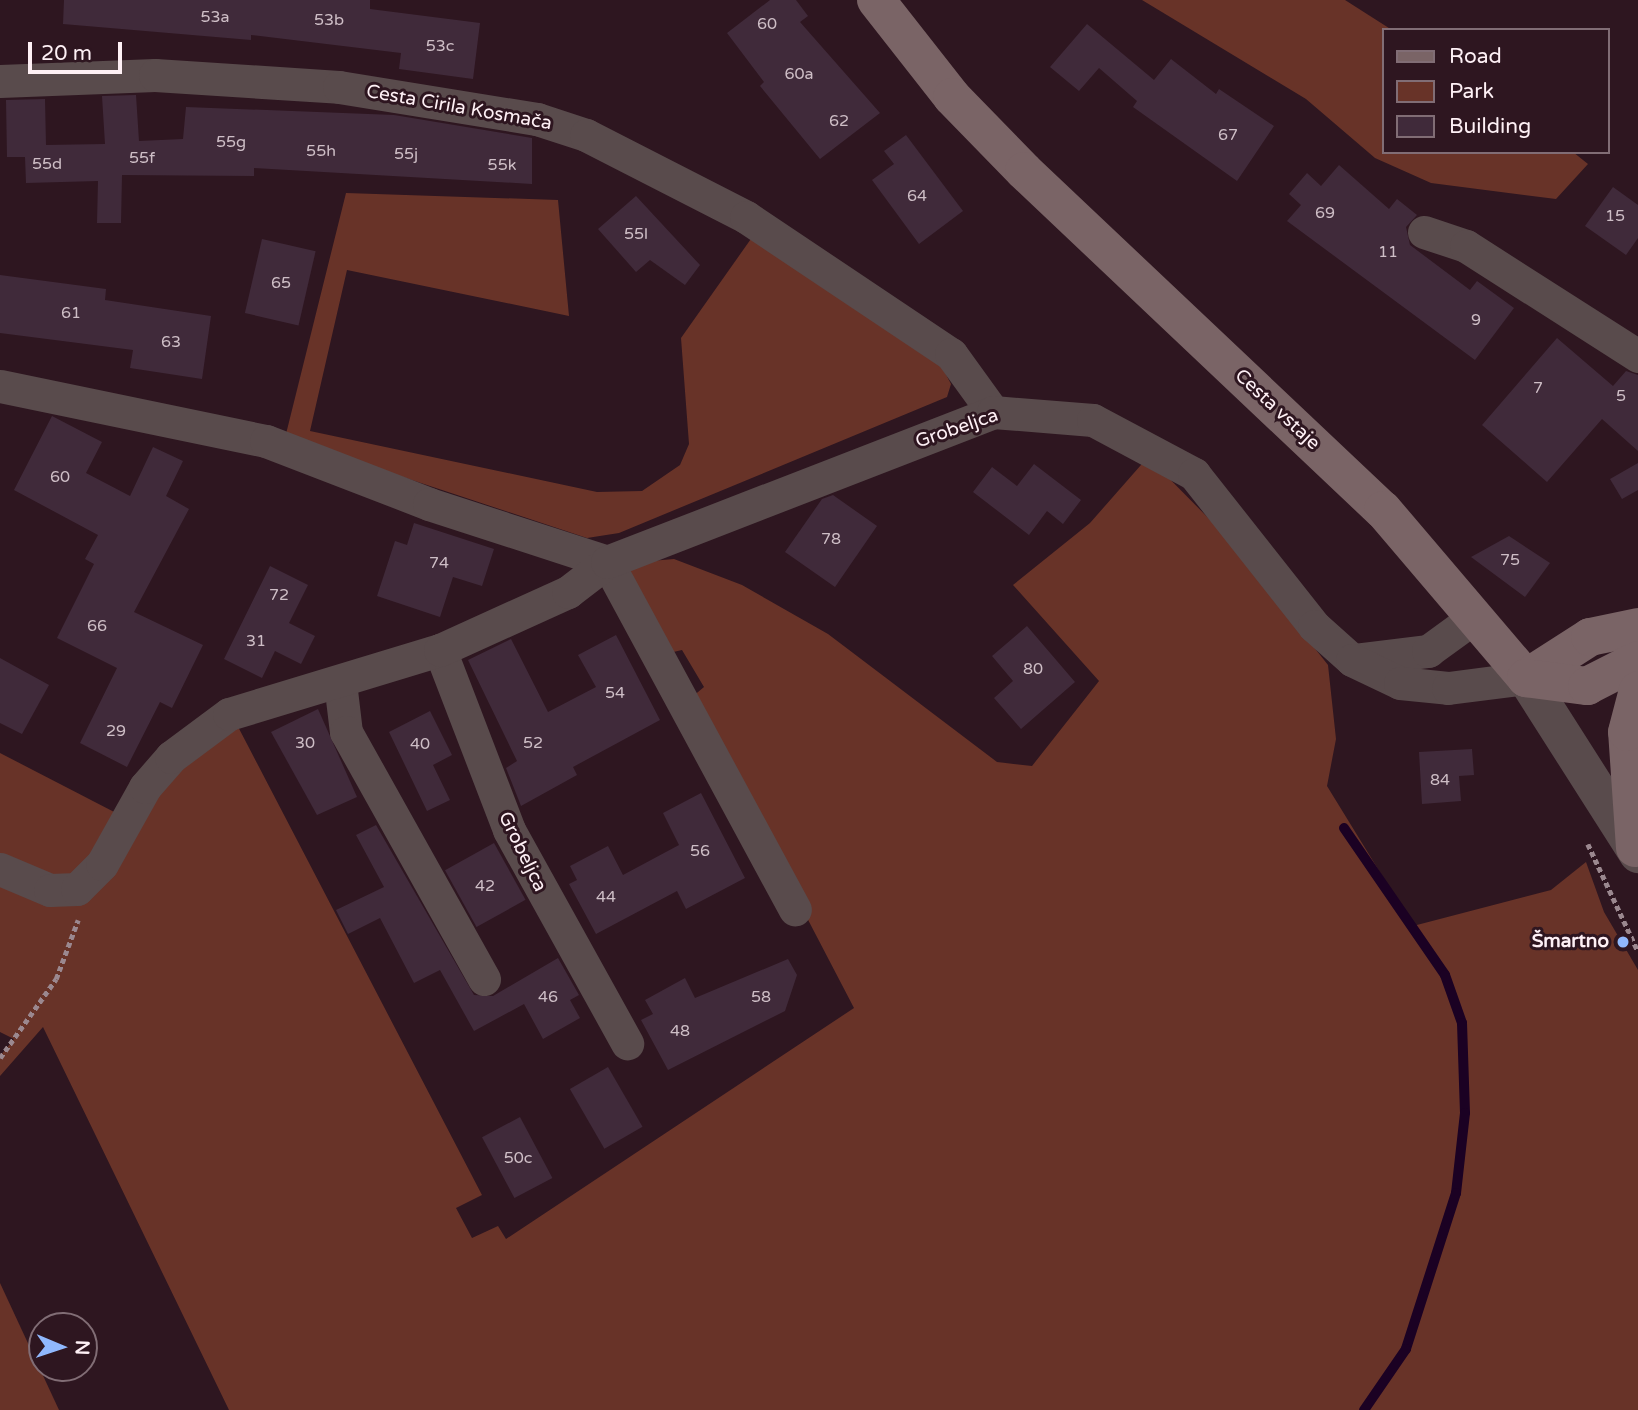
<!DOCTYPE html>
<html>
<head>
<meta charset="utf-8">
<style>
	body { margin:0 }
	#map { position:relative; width:1638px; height:1410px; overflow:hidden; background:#2e1620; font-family:"Varela Round",sans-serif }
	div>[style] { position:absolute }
	.green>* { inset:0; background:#683328 }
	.stream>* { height:10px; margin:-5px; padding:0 5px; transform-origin:5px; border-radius:5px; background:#1b0123 }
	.building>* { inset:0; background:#402a3a; transform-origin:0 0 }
	.path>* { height:4.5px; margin-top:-2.25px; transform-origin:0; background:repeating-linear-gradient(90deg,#9b888f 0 5px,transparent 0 8.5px) }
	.minor>* { height:33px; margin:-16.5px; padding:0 16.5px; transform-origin:16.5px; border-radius:16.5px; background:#594b4c }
	.tertiary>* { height:38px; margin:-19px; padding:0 19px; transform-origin:19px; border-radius:19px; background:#594b4c }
	.secondary>* { height:38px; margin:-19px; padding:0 19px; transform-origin:19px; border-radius:19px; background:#7a6466 }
	.dots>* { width:19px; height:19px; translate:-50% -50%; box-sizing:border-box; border:4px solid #2e1620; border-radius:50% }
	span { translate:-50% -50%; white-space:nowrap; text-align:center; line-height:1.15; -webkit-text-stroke:6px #2e1620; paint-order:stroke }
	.number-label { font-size:16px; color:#cebec6 }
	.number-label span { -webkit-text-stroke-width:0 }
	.street-label { font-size:19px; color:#fef0f5 }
	.poi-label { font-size:19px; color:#fef0f5; font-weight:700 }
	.right { translate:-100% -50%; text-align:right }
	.legend { position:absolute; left:1382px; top:28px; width:228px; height:126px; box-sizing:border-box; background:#2e1620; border:2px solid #816d75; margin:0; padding:9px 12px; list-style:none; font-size:21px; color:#fef0f5 }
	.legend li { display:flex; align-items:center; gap:14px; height:35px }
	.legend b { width:35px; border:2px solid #816d75 }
	.north { position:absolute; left:28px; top:1312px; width:70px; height:70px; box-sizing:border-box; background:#2e1620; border:2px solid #816d75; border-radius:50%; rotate:92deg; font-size:19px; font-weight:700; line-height:28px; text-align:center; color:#fef0f5 }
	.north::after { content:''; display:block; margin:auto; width:24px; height:32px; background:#90b8fd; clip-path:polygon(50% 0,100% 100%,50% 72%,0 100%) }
	.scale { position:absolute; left:28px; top:42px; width:94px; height:32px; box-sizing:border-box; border:4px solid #fef0f5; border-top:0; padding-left:9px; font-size:21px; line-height:24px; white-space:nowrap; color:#fef0f5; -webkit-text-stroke:5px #2e1620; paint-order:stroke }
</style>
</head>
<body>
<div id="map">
	<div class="green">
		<i style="clip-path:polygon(1142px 0,1345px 0,1392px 30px,1384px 30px,1384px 152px,1573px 152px,1588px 164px,1556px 199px,1431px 183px,1375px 158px,1306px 99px)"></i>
		<i style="clip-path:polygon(346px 193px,558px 200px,569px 316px,347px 270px,310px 431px,597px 492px,642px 491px,680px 465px,689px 444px,681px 338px,753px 236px,942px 367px,951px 384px,947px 397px,619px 533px,587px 538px,285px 438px)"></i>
		<i style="clip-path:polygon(1148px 457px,1227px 537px,1328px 665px,1336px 739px,1327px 786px,1413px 926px,1551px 890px,1586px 862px,1604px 912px,1638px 970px,1638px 1410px,229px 1410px,43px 1027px,0 1076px,0 1056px,14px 1039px,0 1032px,0 877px,73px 899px,153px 788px,234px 719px,482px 1195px,456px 1208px,472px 1238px,498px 1226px,506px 1239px,854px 1008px,692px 697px,704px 687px,682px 650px,669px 653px,625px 577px,628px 563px,674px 559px,742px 585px,828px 634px,997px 762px,1032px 766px,1099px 681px,1013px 585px,1090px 523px)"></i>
		<i style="clip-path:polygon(0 753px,120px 815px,98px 858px,64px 883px,0 860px)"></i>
		<i style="clip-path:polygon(0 1283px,59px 1410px,0 1410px)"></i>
	</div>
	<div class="stream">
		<i style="left:1344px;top:828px;width:178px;rotate:55.5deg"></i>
		<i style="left:1445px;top:975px;width:51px;rotate:70.5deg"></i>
		<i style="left:1462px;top:1023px;width:90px;rotate:88.1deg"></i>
		<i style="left:1465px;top:1113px;width:81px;rotate:96.4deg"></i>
		<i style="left:1456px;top:1193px;width:164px;rotate:107.8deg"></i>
		<i style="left:1406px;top:1349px;width:74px;rotate:124.5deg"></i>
	</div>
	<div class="building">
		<i style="clip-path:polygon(64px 0,370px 0,370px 9px,480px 23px,473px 79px,399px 69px,401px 53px,251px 35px,251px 40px,63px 24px)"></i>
		<i style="clip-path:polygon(770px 0,796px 0,808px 16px,800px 22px,880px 113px,820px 159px,760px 86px,764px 82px,727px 33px)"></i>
		<i style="clip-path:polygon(1087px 24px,1154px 80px,1171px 59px,1216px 94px,1219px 89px,1274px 126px,1237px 181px,1133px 107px,1137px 101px,1099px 68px,1079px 91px,1050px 67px)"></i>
		<i style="clip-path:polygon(136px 95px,139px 141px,183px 139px,186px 107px,394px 115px,532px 138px,532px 184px,254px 168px,254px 176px,122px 175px,121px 223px,97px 223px,98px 181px,26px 183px,25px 157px,7px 157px,6px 100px,45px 99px,46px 145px,105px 144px,102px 96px)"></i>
		<i style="clip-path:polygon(906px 135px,963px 211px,919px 244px,872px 180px,894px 164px,884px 151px)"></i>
		<i style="clip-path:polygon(1339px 165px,1389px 209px,1397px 199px,1417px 215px,1406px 227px,1410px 245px,1470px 290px,1477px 281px,1514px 308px,1475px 360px,1287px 221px,1301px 205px,1289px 194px,1307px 173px,1321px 186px)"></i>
		<i style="clip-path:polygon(1613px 187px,1638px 205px,1638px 238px,1626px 255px,1585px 226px)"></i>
		<i style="clip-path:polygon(636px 196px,700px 265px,685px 285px,650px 260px,636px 272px,598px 229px)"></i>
		<i style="left:262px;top:239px;width:55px;height:76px;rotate:13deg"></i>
		<i style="clip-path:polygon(0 275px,106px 289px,105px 300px,211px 316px,202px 379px,130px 368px,133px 350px,0 333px)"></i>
		<i style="clip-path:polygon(1557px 338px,1613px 386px,1626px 371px,1638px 375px,1638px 451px,1602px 419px,1547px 482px,1482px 425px)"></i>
		<i style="clip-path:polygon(52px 416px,102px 442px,86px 473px,130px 496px,153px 447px,183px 461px,166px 496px,189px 509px,134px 612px,203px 645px,172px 708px,160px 702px,127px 767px,80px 743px,117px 668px,57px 638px,94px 564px,85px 559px,98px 535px,14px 490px)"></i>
		<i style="clip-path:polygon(1638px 463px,1638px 490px,1622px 499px,1610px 479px)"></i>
		<i style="clip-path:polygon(1034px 464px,1081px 500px,1063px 524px,1047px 511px,1029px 535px,973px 492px,992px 467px,1017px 486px)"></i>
		<i style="clip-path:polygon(833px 495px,877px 526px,835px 587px,785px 552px,822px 499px)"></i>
		<i style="clip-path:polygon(414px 523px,494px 549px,482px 586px,453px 577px,440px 617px,377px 596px,395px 541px,407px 545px)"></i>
		<i style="clip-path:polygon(1509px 536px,1550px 563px,1525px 597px,1471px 557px)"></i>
		<i style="clip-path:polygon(270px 566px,308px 585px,289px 623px,315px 636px,301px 664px,275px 651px,262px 678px,224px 659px)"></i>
		<i style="clip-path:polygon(1027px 626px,1075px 682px,1021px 729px,994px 698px,1013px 681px,992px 656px)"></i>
		<i style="clip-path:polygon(616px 635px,660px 720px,573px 767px,577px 775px,521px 806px,506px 768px,517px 761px,468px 660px,511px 639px,548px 712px,596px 687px,578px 655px)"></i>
		<i style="clip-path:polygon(0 658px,49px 685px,22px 734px,0 723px)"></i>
		<i style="clip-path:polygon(318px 709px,357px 797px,317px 815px,271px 732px)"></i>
		<i style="clip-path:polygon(430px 711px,452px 755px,433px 765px,450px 800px,427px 811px,389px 732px)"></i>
		<i style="clip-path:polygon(1472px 749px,1474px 775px,1459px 776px,1461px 801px,1422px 804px,1419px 752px)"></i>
		<i style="clip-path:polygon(701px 793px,745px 878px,686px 909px,677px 891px,596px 934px,569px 884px,577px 880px,570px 866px,608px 846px,623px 875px,679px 845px,663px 813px)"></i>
		<i style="clip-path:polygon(376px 825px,474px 995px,493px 996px,558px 958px,579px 995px,570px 1000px,580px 1018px,543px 1039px,524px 1004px,474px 1031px,440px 970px,414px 983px,380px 918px,348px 934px,336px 910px,384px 887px,356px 835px)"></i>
		<i style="left:494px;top:843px;width:65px;height:56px;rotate:61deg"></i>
		<i style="clip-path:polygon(788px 959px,797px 975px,785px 1011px,668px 1070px,641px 1020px,653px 1014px,645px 1000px,685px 978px,695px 998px)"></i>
		<i style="left:608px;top:1067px;width:69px;height:44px;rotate:60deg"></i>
		<i style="left:520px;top:1117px;width:69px;height:43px;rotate:62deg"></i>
	</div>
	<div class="path">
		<i style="left:1588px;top:844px;width:118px;rotate:65deg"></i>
		<i style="left:0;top:1058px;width:97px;rotate:-54.7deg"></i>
		<i style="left:56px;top:979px;width:63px;rotate:-69.6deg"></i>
	</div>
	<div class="minor">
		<i style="left:0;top:81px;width:155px;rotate:-2.2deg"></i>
		<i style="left:155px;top:75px;width:184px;rotate:3.7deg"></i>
		<i style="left:339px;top:87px;width:201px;rotate:9.2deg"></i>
		<i style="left:537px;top:119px;width:52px;rotate:18.1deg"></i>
		<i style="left:586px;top:135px;width:180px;rotate:27.1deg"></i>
		<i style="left:746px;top:217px;width:247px;rotate:33.8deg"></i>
		<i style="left:951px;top:354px;width:72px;rotate:54.1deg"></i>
		<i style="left:1424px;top:232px;width:44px;rotate:18.4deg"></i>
		<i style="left:1466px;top:246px;width:204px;rotate:32.6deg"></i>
		<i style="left:0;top:386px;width:272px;rotate:11.7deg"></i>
		<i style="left:266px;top:441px;width:175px;rotate:21.1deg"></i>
		<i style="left:429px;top:504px;width:187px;rotate:18deg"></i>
		<i style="left:607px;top:562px;width:395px;rotate:61.6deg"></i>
		<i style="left:440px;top:650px;width:193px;rotate:69deg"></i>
		<i style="left:509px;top:830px;width:244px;rotate:61deg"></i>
		<i style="left:1355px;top:660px;width:74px;rotate:-7deg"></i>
		<i style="left:1428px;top:651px;width:58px;rotate:-35.9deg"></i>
		<i style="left:340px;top:682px;width:50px;rotate:83.2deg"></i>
		<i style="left:346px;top:732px;width:283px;rotate:60.8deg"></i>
		<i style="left:0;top:869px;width:54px;rotate:22.8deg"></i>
		<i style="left:50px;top:890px;width:27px;rotate:-2deg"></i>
		<i style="left:77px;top:889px;width:35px;rotate:-45deg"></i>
		<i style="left:102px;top:864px;width:88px;rotate:-60.8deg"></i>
		<i style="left:145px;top:787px;width:40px;rotate:-49deg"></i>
		<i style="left:171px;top:757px;width:72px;rotate:-36.6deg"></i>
		<i style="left:229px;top:714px;width:220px;rotate:-16.9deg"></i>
		<i style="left:440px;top:650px;width:141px;rotate:-24.4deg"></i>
		<i style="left:568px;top:592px;width:49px;rotate:-37.6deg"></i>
		<i style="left:607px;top:562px;width:414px;rotate:-21.2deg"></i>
		<i style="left:993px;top:412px;width:100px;rotate:4.6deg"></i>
		<i style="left:1093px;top:420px;width:115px;rotate:28.1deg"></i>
		<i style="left:1194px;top:474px;width:194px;rotate:51.7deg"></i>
		<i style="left:1314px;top:626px;width:51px;rotate:41.8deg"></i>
		<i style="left:1352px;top:660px;width:53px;rotate:25.6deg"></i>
		<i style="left:1400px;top:683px;width:48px;rotate:5.9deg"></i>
		<i style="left:1448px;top:688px;width:79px;rotate:-7.3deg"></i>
	</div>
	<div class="tertiary">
		<i style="left:1526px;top:678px;width:209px;rotate:57.5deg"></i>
	</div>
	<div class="secondary">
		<i style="left:876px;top:0;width:123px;rotate:51.9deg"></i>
		<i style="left:952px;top:97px;width:103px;rotate:45.8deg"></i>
		<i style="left:1024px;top:171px;width:494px;rotate:43.4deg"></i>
		<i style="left:1383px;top:510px;width:221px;rotate:49.6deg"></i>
		<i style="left:1526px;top:678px;width:76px;rotate:-32.6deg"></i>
		<i style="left:1590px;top:637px;width:49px;rotate:-11.8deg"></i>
		<i style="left:1526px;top:678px;width:62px;rotate:7.5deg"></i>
		<i style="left:1587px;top:686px;width:57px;rotate:-27deg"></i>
		<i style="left:1635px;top:848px;width:116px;rotate:-93.9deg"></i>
		<i style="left:1627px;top:732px;width:43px;rotate:-75.3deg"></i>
	</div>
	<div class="dots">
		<i style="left:1623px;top:942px;background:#90b8fd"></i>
	</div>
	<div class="number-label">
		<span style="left:215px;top:17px">53a</span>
		<span style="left:329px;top:20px">53b</span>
		<span style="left:767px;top:24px">60</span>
		<span style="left:440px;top:46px">53c</span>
		<span style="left:799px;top:74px">60a</span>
		<span style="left:839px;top:121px">62</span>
		<span style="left:1228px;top:135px">67</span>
		<span style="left:231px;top:142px">55g</span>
		<span style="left:321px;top:151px">55h</span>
		<span style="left:406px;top:154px">55j</span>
		<span style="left:142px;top:158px">55f</span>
		<span style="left:47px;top:164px">55d</span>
		<span style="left:502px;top:165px">55k</span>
		<span style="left:917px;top:196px">64</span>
		<span style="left:1325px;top:213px">69</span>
		<span style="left:1615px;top:216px">15</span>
		<span style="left:636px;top:234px">55l</span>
		<span style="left:1388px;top:252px">11</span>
		<span style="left:281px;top:283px">65</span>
		<span style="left:71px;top:313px">61</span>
		<span style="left:1476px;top:320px">9</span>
		<span style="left:171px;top:342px">63</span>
		<span style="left:1538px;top:388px">7</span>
		<span style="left:1621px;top:396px">5</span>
		<span style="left:60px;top:477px">60</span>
		<span style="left:831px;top:539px">78</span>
		<span style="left:1510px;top:560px">75</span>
		<span style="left:439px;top:563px">74</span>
		<span style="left:279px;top:595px">72</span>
		<span style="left:97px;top:626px">66</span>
		<span style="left:256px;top:641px">31</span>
		<span style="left:1033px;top:669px">80</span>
		<span style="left:615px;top:693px">54</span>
		<span style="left:116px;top:731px">29</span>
		<span style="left:305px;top:743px">30</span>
		<span style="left:533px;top:743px">52</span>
		<span style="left:420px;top:744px">40</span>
		<span style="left:1440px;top:780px">84</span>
		<span style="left:700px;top:851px">56</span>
		<span style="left:485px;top:886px">42</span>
		<span style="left:606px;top:897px">44</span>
		<span style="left:548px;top:997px">46</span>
		<span style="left:761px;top:997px">58</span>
		<span style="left:680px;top:1031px">48</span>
		<span style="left:518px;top:1158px">50c</span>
	</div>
	<div class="street-label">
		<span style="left:459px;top:108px;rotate:10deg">Cesta Cirila Kosmača</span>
		<span style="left:1277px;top:410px;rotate:43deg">Cesta vstaje</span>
		<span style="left:957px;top:429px;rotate:-19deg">Grobeljca</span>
		<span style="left:522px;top:852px;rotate:64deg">Grobeljca</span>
	</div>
	<div class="poi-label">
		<span class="right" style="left:1609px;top:942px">Šmartno</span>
	</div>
	<ul class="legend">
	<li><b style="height:9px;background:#7a6466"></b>Road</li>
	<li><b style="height:19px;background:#683328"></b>Park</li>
	<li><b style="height:19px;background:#402a3a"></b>Building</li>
	</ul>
	<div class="north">N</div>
	<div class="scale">20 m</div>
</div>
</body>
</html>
